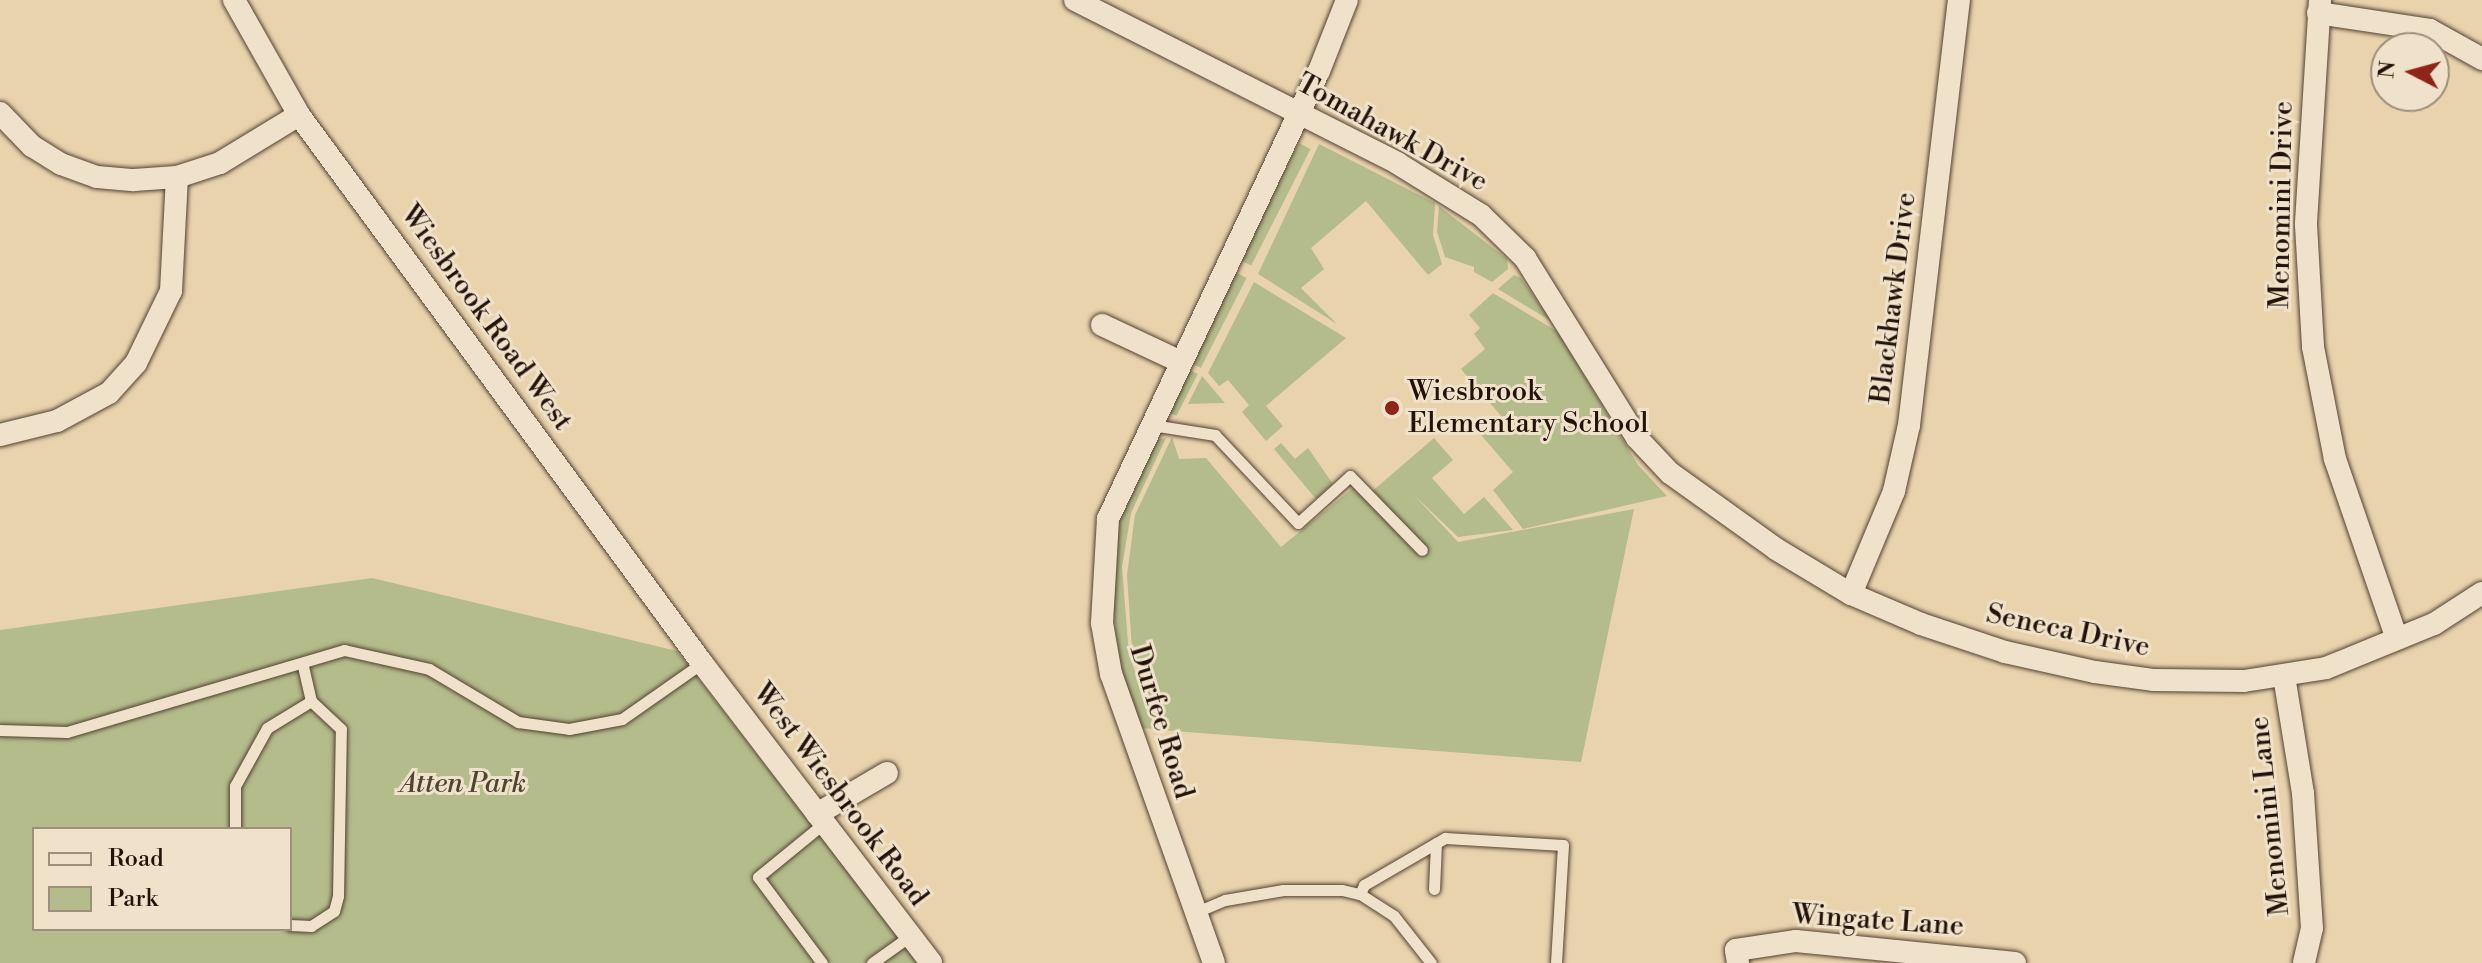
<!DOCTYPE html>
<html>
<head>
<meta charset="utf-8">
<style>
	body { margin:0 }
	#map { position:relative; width:2482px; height:963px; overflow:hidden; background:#e8d3ad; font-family:"Libre Bodoni",serif }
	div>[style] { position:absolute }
	.green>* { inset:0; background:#b4bc8b; transform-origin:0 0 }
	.roads { filter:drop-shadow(0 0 2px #544233) drop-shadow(0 0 2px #544233) }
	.service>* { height:11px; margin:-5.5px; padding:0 5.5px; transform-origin:5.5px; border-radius:5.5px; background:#f0e2ca }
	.minor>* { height:22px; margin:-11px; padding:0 11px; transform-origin:11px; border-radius:11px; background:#f0e2ca }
	.dots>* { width:22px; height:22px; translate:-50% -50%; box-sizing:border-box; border:4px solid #f0e2ca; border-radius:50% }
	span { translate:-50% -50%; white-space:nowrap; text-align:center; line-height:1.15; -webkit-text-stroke:6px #f0e2ca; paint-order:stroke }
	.street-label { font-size:28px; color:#23120a }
	.poi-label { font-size:28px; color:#23120a }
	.left { translate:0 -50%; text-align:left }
	.park-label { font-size:28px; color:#4e4531; font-style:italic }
	.legend { position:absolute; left:32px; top:827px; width:260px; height:104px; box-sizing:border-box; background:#f0e2ca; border:2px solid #9e8f7d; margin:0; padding:10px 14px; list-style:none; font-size:24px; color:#23120a }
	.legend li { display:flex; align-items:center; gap:16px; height:40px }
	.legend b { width:40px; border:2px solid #9e8f7d }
	.north { position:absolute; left:2370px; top:32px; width:80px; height:80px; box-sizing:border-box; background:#f0e2ca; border:2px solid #9e8f7d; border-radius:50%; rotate:276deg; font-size:22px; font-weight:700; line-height:32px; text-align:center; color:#23120a }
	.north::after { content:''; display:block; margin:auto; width:28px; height:36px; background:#8f2418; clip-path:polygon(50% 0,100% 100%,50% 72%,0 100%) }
</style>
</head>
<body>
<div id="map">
	<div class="green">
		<i style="left:1299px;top:143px;width:13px;height:131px;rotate:27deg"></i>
		<i style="clip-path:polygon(1319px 144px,1435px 203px,1433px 235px,1442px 264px,1428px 275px,1366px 201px,1311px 248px,1324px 269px,1301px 288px,1337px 324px,1258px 274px)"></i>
		<i style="clip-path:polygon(1439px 206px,1507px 259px,1508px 269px,1492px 282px,1474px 272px,1474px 267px,1445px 257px,1437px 232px)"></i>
		<i style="left:1235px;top:272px;width:13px;height:101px;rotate:27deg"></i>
		<i style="clip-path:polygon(1514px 275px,1521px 278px,1551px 321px,1498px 289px)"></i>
		<i style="clip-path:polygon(1254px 282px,1346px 338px,1266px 406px,1283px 426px,1266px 441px,1242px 412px,1249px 405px,1228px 380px,1219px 386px,1208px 373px)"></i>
		<i style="clip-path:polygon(1493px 293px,1558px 332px,1638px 465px,1667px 496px,1523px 529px,1493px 490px,1513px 472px,1481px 435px,1502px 417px,1461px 369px,1485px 349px,1474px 334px,1480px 328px,1469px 315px)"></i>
		<i style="left:1188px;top:369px;width:11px;height:47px;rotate:27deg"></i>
		<i style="clip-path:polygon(1202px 376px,1225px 403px,1188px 404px)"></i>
		<i style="clip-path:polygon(1172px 437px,1179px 459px,1206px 458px,1281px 547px,1358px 484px,1369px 494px,1434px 438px,1453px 460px,1432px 478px,1464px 514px,1484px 497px,1513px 530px,1458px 537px,1414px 495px,1458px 542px,1634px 509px,1581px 762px,1161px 730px,1132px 649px,1127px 575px,1135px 515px)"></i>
		<i style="clip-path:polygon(1166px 438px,1131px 513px,1122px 567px,1129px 655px,1156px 729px,1139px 728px,1122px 678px,1112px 603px,1118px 520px,1152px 440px)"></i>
		<i style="clip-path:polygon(1281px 443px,1295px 459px,1308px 448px,1333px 484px,1316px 499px,1274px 449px)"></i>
		<i style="clip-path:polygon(evenodd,372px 578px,677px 651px,918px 963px,0 963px,0 630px,372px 578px,34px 829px,290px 829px,290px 929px,34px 929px,34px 829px)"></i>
	</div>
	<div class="roads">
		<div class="service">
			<i style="left:1152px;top:425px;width:64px;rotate:9deg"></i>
			<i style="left:1215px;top:435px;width:121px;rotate:46.7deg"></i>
			<i style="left:1298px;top:523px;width:70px;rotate:-42.1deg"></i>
			<i style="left:1350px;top:476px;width:103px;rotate:45.8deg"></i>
			<i style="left:0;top:730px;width:67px;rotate:1.7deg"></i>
			<i style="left:67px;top:732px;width:289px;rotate:-16.5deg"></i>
			<i style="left:344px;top:650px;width:87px;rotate:12.6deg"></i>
			<i style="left:429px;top:669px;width:104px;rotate:30.8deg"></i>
			<i style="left:518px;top:722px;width:51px;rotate:7.8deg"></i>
			<i style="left:569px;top:729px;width:54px;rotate:-10.7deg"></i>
			<i style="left:622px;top:719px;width:98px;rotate:-35deg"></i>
			<i style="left:235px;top:829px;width:43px;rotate:-90deg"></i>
			<i style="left:235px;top:786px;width:66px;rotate:-61.1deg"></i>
			<i style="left:267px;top:728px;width:52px;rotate:-31.5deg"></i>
			<i style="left:1434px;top:889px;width:46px;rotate:-87.5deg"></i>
			<i style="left:1360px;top:894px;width:10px;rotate:-66deg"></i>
			<i style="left:1364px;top:885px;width:94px;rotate:-30.1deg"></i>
			<i style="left:1445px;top:838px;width:118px;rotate:3.4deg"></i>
			<i style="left:1563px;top:845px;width:118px;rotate:93.4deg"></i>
			<i style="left:1194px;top:913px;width:34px;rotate:-23deg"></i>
			<i style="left:1225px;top:900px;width:59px;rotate:-9.8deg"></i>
			<i style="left:1283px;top:890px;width:59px"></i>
			<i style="left:1342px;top:890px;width:18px;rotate:13deg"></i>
			<i style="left:1360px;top:894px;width:40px;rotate:32.9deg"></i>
			<i style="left:1394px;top:916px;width:60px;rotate:51.8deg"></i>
			<i style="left:290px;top:925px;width:21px;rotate:3deg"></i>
			<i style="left:311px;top:926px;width:27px;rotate:-33deg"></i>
			<i style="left:334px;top:911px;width:16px;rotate:-75deg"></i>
			<i style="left:338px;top:896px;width:167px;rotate:-89deg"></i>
			<i style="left:341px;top:729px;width:41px;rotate:-137deg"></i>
			<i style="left:311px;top:701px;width:39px;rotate:-103deg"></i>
			<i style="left:822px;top:963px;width:107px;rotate:-126.7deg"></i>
			<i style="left:758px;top:877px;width:85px;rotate:-39.3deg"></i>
			<i style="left:872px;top:963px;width:47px;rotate:-35.4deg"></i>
		</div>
		<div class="minor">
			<i style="left:234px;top:0;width:132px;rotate:60.5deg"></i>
			<i style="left:299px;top:115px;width:680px;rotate:53.67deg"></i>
			<i style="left:702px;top:663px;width:377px;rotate:52.6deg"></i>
			<i style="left:1075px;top:0;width:361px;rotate:26.8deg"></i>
			<i style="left:1397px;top:163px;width:99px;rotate:31.8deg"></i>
			<i style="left:1481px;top:215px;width:62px;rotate:44.3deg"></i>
			<i style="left:1525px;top:258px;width:212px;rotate:58.1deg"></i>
			<i style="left:1637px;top:438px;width:48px;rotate:46.7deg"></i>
			<i style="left:1670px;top:473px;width:130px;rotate:35.6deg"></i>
			<i style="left:1776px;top:549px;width:87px;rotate:31deg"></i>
			<i style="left:1851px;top:594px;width:76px;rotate:23.2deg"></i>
			<i style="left:1921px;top:624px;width:89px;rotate:18.4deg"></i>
			<i style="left:2005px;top:652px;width:92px;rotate:12.5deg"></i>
			<i style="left:2095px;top:672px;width:60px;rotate:7.7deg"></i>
			<i style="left:2154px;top:680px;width:90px;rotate:0.6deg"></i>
			<i style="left:2244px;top:681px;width:83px;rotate:-9deg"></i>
			<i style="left:2326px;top:668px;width:117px;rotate:-22.2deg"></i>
			<i style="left:2434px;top:624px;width:57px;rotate:-32.9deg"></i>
			<i style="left:2320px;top:0;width:225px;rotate:93.6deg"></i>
			<i style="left:2306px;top:225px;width:122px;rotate:86.7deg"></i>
			<i style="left:2313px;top:347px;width:114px;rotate:78.9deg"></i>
			<i style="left:2335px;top:459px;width:190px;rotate:71deg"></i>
			<i style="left:2318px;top:13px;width:113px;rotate:8.6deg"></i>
			<i style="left:2430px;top:30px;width:60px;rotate:29.1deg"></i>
			<i style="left:0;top:113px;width:46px;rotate:45.9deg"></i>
			<i style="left:32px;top:146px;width:34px;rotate:32deg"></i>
			<i style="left:61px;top:164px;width:38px;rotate:20deg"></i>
			<i style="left:97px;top:177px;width:37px;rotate:5deg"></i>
			<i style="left:134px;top:180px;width:43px;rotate:-4deg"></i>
			<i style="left:177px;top:177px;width:45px;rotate:-18deg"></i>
			<i style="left:220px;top:163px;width:92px;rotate:-31.3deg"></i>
			<i style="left:1102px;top:325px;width:85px;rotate:25.1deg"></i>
			<i style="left:0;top:435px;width:59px;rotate:-13.8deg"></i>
			<i style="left:57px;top:421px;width:59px;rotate:-28.3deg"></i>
			<i style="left:109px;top:393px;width:40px;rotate:-48deg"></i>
			<i style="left:136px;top:363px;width:80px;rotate:-64.1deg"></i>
			<i style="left:171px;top:291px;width:114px;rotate:-87deg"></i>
			<i style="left:1851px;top:594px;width:112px;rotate:-67.3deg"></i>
			<i style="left:1894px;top:491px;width:68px;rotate:-77.2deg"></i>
			<i style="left:1909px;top:425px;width:428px;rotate:-83.3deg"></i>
			<i style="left:2284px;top:676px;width:119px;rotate:80.8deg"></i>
			<i style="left:2303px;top:793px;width:135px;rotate:86.2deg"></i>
			<i style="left:2312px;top:928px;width:36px;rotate:103deg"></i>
			<i style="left:817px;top:814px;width:81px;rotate:-30.4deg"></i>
			<i style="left:1214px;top:963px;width:307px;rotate:-109.6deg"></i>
			<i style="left:1111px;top:674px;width:52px;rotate:-100deg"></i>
			<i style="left:1102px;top:623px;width:104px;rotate:-86.7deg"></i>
			<i style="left:1108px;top:519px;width:495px;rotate:-64.8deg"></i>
			<i style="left:1319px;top:71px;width:76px;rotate:-68.5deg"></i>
			<i style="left:1738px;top:963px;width:13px;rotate:-99deg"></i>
			<i style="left:1736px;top:950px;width:61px;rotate:-8.5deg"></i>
			<i style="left:1796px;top:941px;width:220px;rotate:5.7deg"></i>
		</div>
	</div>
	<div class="dots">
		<i style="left:1392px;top:408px;background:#8f2418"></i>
	</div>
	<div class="street-label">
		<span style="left:1392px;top:133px;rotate:29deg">Tomahawk Drive</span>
		<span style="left:2282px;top:205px;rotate:-89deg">Menomini Drive</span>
		<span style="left:1894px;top:298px;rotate:-83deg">Blackhawk Drive</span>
		<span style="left:486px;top:318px;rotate:54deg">Wiesbrook Road West</span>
		<span style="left:2068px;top:631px;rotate:12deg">Seneca Drive</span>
		<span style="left:1161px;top:722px;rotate:73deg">Durfee Road</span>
		<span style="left:840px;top:795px;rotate:53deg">West Wiesbrook Road</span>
		<span style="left:2270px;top:816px;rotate:-96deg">Menomini Lane</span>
		<span style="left:1878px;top:921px;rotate:4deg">Wingate Lane</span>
	</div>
	<div class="poi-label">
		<span class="left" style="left:1408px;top:408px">Wiesbrook<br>Elementary School</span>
	</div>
	<div class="park-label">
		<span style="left:463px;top:784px">Atten Park</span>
	</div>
	<ul class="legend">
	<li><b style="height:10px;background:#f0e2ca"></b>Road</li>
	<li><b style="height:22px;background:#b4bc8b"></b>Park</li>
	</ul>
	<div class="north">N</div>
</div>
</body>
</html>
